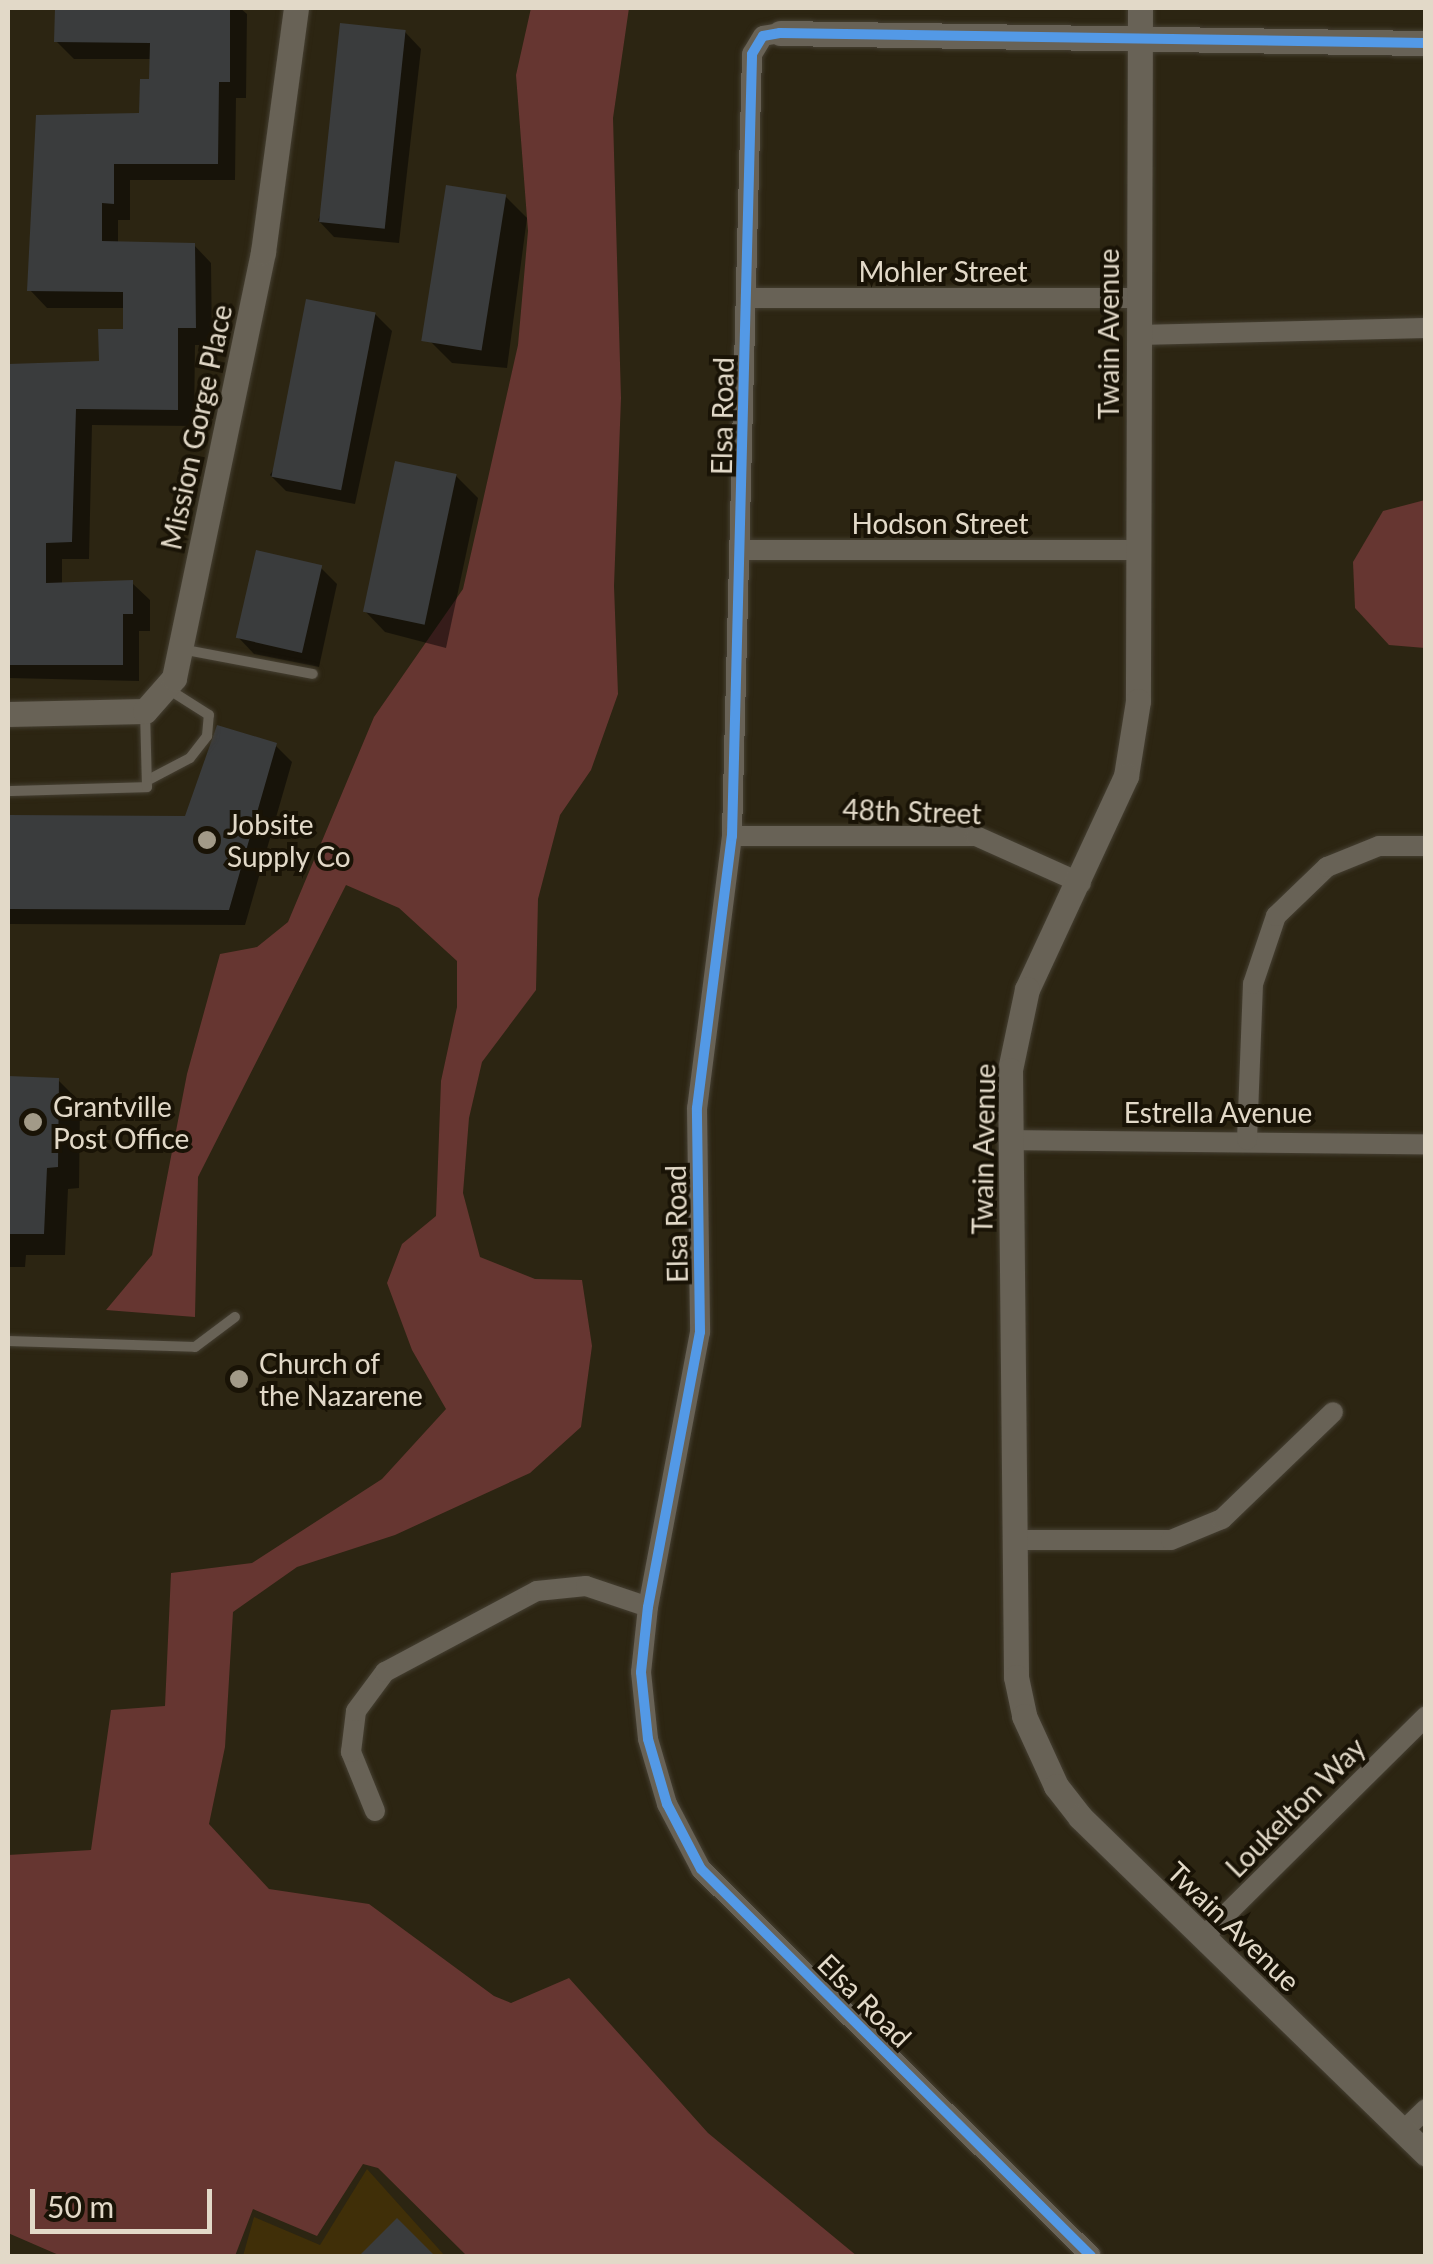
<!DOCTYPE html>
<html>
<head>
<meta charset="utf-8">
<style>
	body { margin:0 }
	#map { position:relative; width:1433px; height:2264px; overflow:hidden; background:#2c2512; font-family:Lato,sans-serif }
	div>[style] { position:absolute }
	.built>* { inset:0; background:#402f08 }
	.green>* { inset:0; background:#663631 }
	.shadow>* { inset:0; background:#0007 }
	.building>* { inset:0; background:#3a3c3d; transform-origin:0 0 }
	.roads { filter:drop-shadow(0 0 2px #453f32) drop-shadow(0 0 2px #453f32) }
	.service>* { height:10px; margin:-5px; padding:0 5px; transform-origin:5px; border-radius:5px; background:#686256 }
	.minor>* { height:20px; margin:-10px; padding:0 10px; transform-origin:10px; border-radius:10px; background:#686256 }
	.tertiary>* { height:25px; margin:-12.5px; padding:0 12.5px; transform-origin:12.5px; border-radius:12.5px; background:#686256 }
	.cycleway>* { height:10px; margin:-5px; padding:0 5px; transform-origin:5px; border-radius:5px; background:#5399e6 }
	.dots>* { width:28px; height:28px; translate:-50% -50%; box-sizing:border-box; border:5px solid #191306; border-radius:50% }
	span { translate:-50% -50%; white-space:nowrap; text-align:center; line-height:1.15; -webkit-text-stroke:8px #191306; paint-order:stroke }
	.street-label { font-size:28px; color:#e2d9c8 }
	.poi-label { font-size:28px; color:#e2d9c8 }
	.left { translate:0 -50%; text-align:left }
	.frame { position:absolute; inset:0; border:10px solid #e2d9c8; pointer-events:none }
	.scale { position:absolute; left:30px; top:2189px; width:182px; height:45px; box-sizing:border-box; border:5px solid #e2d9c8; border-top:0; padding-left:12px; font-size:30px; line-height:35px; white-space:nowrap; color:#e2d9c8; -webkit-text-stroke:8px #191306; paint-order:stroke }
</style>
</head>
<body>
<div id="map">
	<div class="built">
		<i style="clip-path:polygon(367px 2169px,445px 2256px,243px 2256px,254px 2217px,320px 2245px)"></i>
	</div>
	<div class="green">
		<i style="clip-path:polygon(531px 8px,629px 8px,613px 118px,621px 398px,614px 586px,618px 694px,591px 770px,560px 815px,538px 899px,536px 990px,482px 1062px,469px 1118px,463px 1193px,480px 1257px,535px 1279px,582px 1280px,592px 1346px,581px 1427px,530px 1473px,395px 1535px,297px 1567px,233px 1612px,225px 1747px,209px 1824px,269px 1889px,369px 1904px,494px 1996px,511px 2003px,569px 1978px,708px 2133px,857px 2256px,467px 2256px,378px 2168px,363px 2164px,317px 2236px,253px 2209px,235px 2256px,61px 2256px,8px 2233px,8px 1855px,91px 1850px,111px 1710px,165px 1706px,171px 1573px,252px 1563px,382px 1479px,446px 1409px,412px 1350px,387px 1283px,402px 1244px,436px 1216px,441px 1081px,457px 1007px,457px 961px,399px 908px,346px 885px,198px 1177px,195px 1317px,106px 1310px,152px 1255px,187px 1074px,220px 954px,257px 947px,288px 922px,374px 717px,463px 589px,518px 345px,528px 231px,516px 75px)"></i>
		<i style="clip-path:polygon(1425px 500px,1425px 648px,1389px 645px,1355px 608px,1353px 562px,1383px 511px)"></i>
	</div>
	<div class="shadow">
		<i style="clip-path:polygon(58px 8px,240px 8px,247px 14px,246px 98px,236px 98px,235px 180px,130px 180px,130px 220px,118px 220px,118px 244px,194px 245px,211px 263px,212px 345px,195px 345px,194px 426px,92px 425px,89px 559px,62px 559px,62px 585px,132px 583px,150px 600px,150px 631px,139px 631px,139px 681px,8px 678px,8px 366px,101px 364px,126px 332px,126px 308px,47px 308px,30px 290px,142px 116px,152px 81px,152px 59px,74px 59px,56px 41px)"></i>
		<i style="clip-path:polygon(405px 32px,421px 49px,399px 243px,334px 237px,318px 220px)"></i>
		<i style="clip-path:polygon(505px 196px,527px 218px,507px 368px,452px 363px,430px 341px)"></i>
		<i style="clip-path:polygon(375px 314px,392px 331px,355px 504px,286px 491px,270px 475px)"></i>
		<i style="clip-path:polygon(456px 476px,478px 498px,446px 648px,385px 632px,364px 610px)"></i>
		<i style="clip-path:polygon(321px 568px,337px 584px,319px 667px,254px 654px,238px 637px)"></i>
		<i style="clip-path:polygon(275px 745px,292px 762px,245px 925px,8px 924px,8px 817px,187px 818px)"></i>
		<i style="clip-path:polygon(8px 1079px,58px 1080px,80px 1102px,79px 1188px,68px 1189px,65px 1255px,26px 1255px,25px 1267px,8px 1267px)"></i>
	</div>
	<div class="building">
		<i style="clip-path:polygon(55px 8px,230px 8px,230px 82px,219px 82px,218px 164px,114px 164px,114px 204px,102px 203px,102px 241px,195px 243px,196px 328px,178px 328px,178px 410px,76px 409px,72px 542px,46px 543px,46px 583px,133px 580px,133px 614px,123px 614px,123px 665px,8px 665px,8px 364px,99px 361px,98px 329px,123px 329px,123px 292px,27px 291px,36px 115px,139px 113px,140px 79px,149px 79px,150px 43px,54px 42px)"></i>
		<i style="left:340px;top:23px;width:66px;height:200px;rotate:6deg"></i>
		<i style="left:446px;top:185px;width:61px;height:158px;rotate:9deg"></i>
		<i style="left:306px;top:299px;width:71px;height:181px;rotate:11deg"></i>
		<i style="left:395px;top:461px;width:63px;height:154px;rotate:12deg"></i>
		<i style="left:256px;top:550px;width:68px;height:90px;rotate:13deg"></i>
		<i style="clip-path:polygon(217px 725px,277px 743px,229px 910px,8px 909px,8px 815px,185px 816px)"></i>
		<i style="clip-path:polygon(8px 1076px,59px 1078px,58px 1167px,47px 1168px,44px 1234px,8px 1234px)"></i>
		<i style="clip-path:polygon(397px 2218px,435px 2256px,359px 2256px)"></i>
	</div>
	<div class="roads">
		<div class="service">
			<i style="left:181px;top:649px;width:134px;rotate:10.7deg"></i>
			<i style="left:150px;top:779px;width:45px;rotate:-27.7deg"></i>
			<i style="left:190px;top:758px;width:28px;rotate:-52deg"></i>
			<i style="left:207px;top:736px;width:21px;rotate:-85deg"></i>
			<i style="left:209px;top:715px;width:49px;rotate:-147.6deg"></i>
			<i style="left:8px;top:791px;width:139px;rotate:-1.6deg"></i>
			<i style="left:147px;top:787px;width:75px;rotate:-91.5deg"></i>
			<i style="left:8px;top:1341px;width:187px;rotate:1.8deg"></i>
			<i style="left:195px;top:1347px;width:50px;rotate:-36.9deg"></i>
		</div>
		<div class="minor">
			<i style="left:780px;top:33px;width:17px;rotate:170deg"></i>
			<i style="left:763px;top:36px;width:21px;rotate:121deg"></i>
			<i style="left:752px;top:54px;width:782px;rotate:91.47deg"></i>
			<i style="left:732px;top:836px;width:274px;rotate:97.3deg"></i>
			<i style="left:697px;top:1108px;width:224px;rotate:89.2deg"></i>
			<i style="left:700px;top:1332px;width:280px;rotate:100.7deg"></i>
			<i style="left:648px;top:1607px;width:65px;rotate:96.1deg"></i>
			<i style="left:641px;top:1672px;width:67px;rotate:84deg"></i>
			<i style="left:648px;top:1739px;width:68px;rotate:73.7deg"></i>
			<i style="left:667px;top:1804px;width:73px;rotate:62.4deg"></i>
			<i style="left:701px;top:1869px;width:549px;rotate:44.78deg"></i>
			<i style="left:748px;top:298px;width:390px"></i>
			<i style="left:1138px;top:335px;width:288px;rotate:-1.4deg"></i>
			<i style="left:741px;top:550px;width:397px"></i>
			<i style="left:732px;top:836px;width:244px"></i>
			<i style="left:976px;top:836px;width:115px;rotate:24.1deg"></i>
			<i style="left:1010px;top:1140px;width:416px;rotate:0.6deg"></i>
			<i style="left:1247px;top:1140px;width:156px;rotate:-87.8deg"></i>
			<i style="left:1253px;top:984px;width:72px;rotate:-71.3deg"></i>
			<i style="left:1276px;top:916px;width:71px;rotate:-43.9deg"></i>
			<i style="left:1327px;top:867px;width:56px;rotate:-22deg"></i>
			<i style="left:1379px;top:846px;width:47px"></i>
			<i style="left:1014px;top:1540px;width:157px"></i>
			<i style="left:1171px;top:1540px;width:55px;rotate:-22.4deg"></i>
			<i style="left:1222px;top:1519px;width:154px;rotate:-43.9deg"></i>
			<i style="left:375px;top:1811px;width:64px;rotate:-112.1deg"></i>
			<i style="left:351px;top:1752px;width:41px;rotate:-83deg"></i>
			<i style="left:356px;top:1711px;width:49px;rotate:-53.4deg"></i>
			<i style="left:385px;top:1672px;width:172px;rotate:-28.1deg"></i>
			<i style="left:537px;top:1591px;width:49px;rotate:-5.8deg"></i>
			<i style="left:586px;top:1586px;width:65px;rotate:18.7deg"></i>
			<i style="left:1203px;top:1937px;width:314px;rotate:-44.7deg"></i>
			<i style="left:1402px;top:2132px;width:33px;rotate:-44deg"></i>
		</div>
		<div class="tertiary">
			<i style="left:1140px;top:8px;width:693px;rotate:90.17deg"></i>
			<i style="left:1138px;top:701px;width:76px;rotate:99.1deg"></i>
			<i style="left:1126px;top:776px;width:235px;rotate:114.9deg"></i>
			<i style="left:1027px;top:989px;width:83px;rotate:101.9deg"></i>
			<i style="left:1010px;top:1070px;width:607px;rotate:89.43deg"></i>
			<i style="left:1016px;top:1677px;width:40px;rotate:78deg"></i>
			<i style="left:1024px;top:1716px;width:77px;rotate:65.4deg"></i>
			<i style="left:1056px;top:1786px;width:39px;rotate:52deg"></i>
			<i style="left:1080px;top:1817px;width:483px;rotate:44.2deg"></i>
			<i style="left:780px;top:33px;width:646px;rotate:0.89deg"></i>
			<i style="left:8px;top:714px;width:137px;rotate:-1.3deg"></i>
			<i style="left:145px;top:711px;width:44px;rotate:-48.7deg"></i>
			<i style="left:174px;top:678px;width:435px;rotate:-78.2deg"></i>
			<i style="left:263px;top:252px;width:246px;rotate:-82.3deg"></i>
		</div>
	</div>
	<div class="cycleway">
		<i style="left:1091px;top:2256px;width:549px;rotate:-135.22deg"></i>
		<i style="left:701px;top:1869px;width:73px;rotate:-117.6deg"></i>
		<i style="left:667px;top:1804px;width:68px;rotate:-106.3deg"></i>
		<i style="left:648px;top:1739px;width:67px;rotate:-96deg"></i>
		<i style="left:641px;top:1672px;width:65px;rotate:-83.9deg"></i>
		<i style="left:648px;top:1607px;width:280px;rotate:-79.3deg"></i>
		<i style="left:700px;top:1332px;width:224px;rotate:-90.8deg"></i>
		<i style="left:697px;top:1108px;width:274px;rotate:-82.7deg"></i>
		<i style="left:732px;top:836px;width:782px;rotate:-88.53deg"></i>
		<i style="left:752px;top:54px;width:21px;rotate:-59deg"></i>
		<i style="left:763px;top:36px;width:17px;rotate:-10deg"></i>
		<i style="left:780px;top:33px;width:646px;rotate:0.89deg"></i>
	</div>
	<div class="dots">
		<i style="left:207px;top:840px;background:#a29a88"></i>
		<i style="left:33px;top:1122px;background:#a29a88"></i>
		<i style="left:239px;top:1379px;background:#a29a88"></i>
	</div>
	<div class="street-label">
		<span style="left:943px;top:271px">Mohler Street</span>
		<span style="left:1108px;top:334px;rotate:-90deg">Twain Avenue</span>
		<span style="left:722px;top:416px;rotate:-89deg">Elsa Road</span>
		<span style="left:196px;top:427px;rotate:-78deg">Mission Gorge Place</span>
		<span style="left:940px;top:523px">Hodson Street</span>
		<span style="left:912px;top:811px;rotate:2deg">48th Street</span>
		<span style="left:1218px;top:1112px">Estrella Avenue</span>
		<span style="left:983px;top:1149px;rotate:-89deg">Twain Avenue</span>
		<span style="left:676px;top:1224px;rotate:-91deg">Elsa Road</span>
		<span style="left:1295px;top:1807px;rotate:-45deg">Loukelton Way</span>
		<span style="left:1234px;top:1926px;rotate:44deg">Twain Avenue</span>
		<span style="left:865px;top:2000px;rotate:45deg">Elsa Road</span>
	</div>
	<div class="poi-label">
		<span class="left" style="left:227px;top:840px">Jobsite<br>Supply Co</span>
		<span class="left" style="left:53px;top:1122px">Grantville<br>Post Office</span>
		<span class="left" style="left:259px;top:1379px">Church of<br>the Nazarene</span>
	</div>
	<div class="frame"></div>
	<div class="scale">50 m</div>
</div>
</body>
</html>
